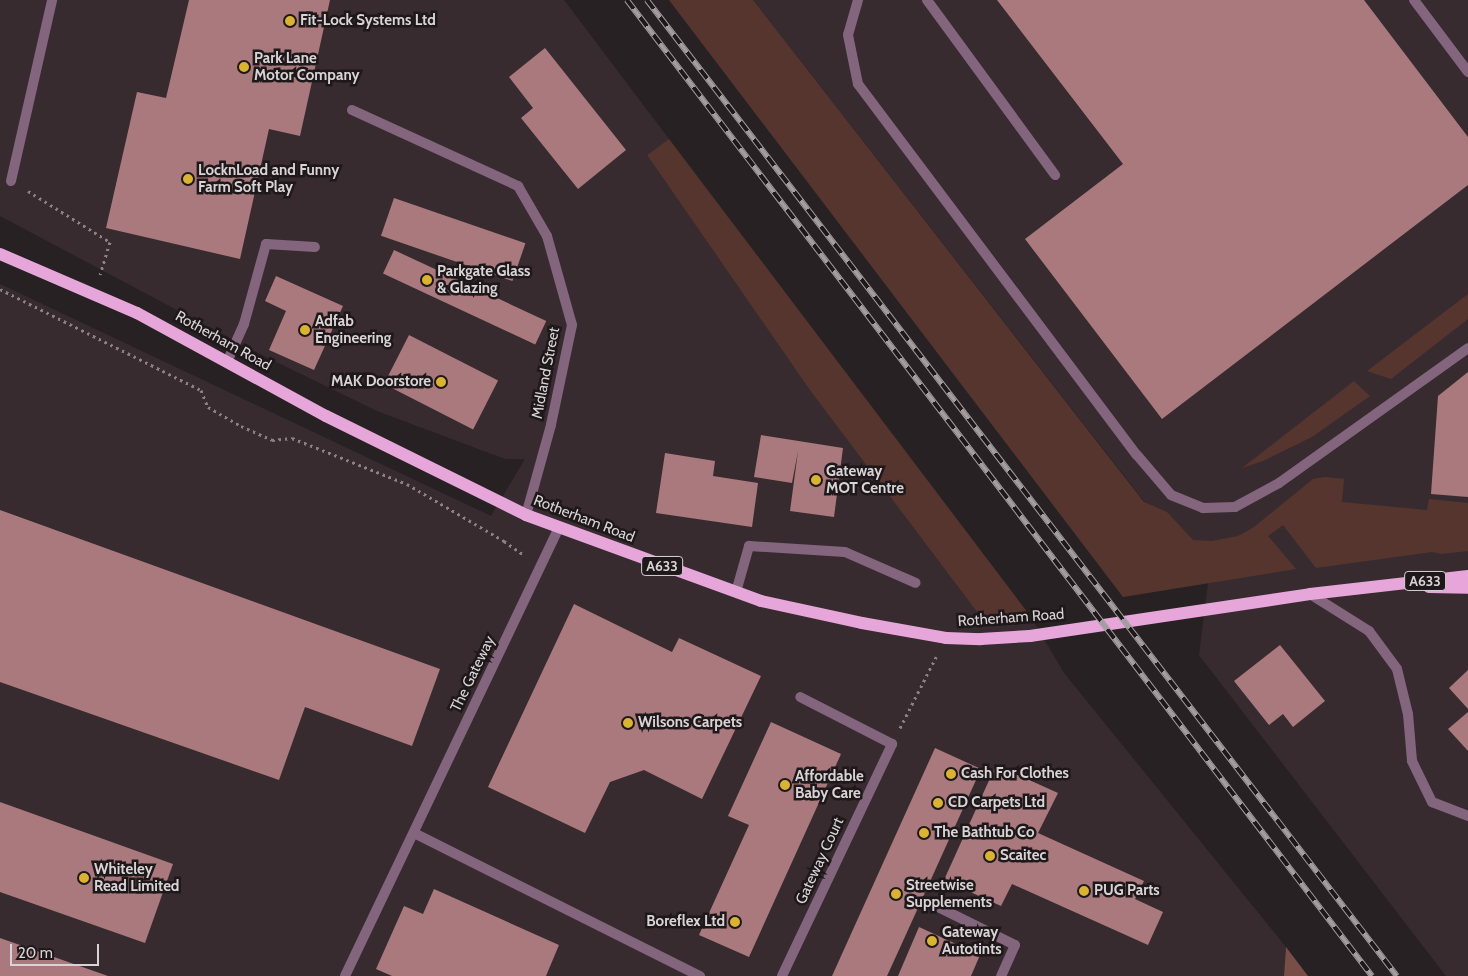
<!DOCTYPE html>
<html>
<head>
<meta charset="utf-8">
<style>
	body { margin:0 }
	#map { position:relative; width:1468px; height:976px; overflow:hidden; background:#282123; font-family:Cabin,sans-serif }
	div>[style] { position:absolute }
	.built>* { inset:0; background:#382b30 }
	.green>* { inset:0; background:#56352e }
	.forest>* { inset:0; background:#794e46 }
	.building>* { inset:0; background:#a9797d; transform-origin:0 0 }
	.path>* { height:3px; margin-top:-1.5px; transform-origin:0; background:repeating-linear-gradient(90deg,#898385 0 2.5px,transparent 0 6.5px) }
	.service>* { height:10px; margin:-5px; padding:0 5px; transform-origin:5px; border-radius:5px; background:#84657e }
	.minor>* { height:10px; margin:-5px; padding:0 5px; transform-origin:5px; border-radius:5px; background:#84657e }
	.primary>* { height:12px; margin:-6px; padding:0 6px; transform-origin:6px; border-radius:6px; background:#e7a6da }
	.rail>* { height:5.5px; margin-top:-2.75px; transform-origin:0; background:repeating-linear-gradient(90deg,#1e181a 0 11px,#a29d9f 0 22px); box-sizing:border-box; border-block:1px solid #a29d9f }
	.dots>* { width:14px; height:14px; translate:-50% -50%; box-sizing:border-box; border:2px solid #1e181a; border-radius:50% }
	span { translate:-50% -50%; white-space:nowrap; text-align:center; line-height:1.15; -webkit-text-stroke:5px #1e181a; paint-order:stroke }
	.shield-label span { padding:1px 4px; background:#1e181a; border:1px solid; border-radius:4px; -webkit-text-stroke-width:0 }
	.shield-label { font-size:14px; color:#d8d3d5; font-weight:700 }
	.poi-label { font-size:15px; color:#d8d3d5; font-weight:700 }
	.left { translate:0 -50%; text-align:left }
	.right { translate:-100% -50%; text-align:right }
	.street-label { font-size:15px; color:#d8d3d5 }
	.scale { position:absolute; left:10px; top:944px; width:89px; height:22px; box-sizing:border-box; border:2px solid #d8d3d5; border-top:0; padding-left:6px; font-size:15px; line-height:18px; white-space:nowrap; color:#d8d3d5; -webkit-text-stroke:4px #1e181a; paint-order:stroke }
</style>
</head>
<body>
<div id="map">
	<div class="built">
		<i style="clip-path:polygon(0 0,564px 0,669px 139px,647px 155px,809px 389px,980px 616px,1031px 617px,1064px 673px,1286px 947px,1284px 976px,0 976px,0 284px,491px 516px,525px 459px,505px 459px,377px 411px,260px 354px,0 216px)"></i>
		<i style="clip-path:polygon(753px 0,1468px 0,1468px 976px,1446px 976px,1199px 655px,1208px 583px)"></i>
	</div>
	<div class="green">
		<i style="clip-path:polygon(669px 0,753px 0,1144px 502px,1167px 512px,1193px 540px,1212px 541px,1238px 536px,1254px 527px,1313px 479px,1325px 477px,1344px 479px,1342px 502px,1427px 510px,1429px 499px,1468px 503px,1468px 551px,1441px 554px,1432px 552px,1316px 568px,1283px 525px,1268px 536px,1296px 569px,1123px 597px)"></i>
		<i style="clip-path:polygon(669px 139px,1031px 617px,980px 616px,809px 389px,647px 155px)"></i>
		<i style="clip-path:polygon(1468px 294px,1468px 319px,1391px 379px,1367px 371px)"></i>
		<i style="clip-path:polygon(1354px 381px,1370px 396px,1312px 437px,1263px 461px,1242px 468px)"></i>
	</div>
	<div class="forest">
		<i style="clip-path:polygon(1286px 947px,1308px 976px,1284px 976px)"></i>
	</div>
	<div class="building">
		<i style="clip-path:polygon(189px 0,330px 0,300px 136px,269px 129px,240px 259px,106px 228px,137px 92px,166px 98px)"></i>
		<i style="clip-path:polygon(997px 0,1364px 0,1468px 137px,1468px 185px,1162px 419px,1025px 239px,1123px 164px)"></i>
		<i style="clip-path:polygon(545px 48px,626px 150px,578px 189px,521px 118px,533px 108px,509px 77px)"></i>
		<i style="left:394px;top:198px;width:139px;height:40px;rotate:19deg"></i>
		<i style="left:394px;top:250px;width:168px;height:26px;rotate:25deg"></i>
		<i style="clip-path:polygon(276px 276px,343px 306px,314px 370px,269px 350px,286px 311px,265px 301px)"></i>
		<i style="left:409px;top:335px;width:100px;height:55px;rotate:27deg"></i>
		<i style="clip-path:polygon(1468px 372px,1468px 497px,1431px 494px,1438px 396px)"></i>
		<i style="clip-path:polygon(761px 435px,843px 448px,834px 517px,790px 511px,798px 451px,792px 483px,754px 477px)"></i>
		<i style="clip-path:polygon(665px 453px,715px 461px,713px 476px,758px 483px,752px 527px,656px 513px)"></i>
		<i style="clip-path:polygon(0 510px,440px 669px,412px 746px,305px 707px,279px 780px,0 682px)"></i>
		<i style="clip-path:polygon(574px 604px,672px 652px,679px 638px,761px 676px,702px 799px,644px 770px,610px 782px,585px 833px,488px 787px)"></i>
		<i style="clip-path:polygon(1280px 645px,1325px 701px,1293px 727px,1283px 714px,1269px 725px,1234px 681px)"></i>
		<i style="clip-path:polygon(1468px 670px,1468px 709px,1449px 688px)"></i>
		<i style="clip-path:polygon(1468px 712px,1468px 751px,1448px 729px)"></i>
		<i style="clip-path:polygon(771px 722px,841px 754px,749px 957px,699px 935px,749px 825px,728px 816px)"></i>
		<i style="clip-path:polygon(935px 748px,981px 769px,898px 952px,887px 976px,832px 976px)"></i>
		<i style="clip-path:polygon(996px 765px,1058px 793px,1038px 833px,1144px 881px,1135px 899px,1163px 912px,1148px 945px,1012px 884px,1001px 906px,944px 880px)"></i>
		<i style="clip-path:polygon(0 802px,173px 864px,145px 943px,0 892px)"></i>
		<i style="clip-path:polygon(434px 889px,559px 945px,546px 976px,392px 976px,376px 969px,404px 906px,423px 914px)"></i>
		<i style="clip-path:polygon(919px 927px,980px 955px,971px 976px,898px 976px)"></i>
		<i style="clip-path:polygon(0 938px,108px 976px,0 976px)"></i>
	</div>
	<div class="path">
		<i style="left:28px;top:191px;width:97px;rotate:31.9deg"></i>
		<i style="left:110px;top:242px;width:34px;rotate:107deg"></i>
		<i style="left:0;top:289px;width:225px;rotate:26.7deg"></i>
		<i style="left:201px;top:390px;width:18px;rotate:68deg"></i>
		<i style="left:208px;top:407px;width:38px;rotate:30deg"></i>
		<i style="left:241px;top:426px;width:34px;rotate:24deg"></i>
		<i style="left:272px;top:440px;width:20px;rotate:-6deg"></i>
		<i style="left:292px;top:438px;width:124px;rotate:21.8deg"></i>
		<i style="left:407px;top:484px;width:113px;rotate:30.4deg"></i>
		<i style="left:504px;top:541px;width:24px;rotate:35deg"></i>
		<i style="left:900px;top:728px;width:80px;rotate:-63.1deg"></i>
	</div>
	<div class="service">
		<i style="left:858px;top:0;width:36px;rotate:106deg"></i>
		<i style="left:848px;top:35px;width:50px;rotate:78.5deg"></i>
		<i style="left:858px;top:84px;width:464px;rotate:53.1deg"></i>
		<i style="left:1137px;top:455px;width:52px;rotate:49.6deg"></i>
		<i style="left:1171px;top:495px;width:35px;rotate:22deg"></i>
		<i style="left:1203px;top:508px;width:32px;rotate:-2deg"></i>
		<i style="left:1235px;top:507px;width:50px;rotate:-28.6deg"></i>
		<i style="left:1279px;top:483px;width:232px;rotate:-35.5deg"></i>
		<i style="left:927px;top:0;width:217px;rotate:53.8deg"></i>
		<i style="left:1414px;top:0;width:90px;rotate:53.1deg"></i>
		<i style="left:352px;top:110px;width:183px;rotate:24.6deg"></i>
		<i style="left:518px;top:186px;width:58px;rotate:59.9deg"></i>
		<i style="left:547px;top:236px;width:92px;rotate:74.3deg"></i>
		<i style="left:572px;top:325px;width:102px;rotate:101.9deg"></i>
		<i style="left:551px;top:425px;width:93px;rotate:105.5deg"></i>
		<i style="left:227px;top:362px;width:42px;rotate:-65.9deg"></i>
		<i style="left:244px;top:324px;width:83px;rotate:-74.6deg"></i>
		<i style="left:266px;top:244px;width:49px;rotate:3.5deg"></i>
		<i style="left:736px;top:592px;width:48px;rotate:-74.2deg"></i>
		<i style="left:749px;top:546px;width:96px;rotate:3.6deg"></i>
		<i style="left:845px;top:552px;width:77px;rotate:23.6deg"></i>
		<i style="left:1310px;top:594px;width:70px;rotate:32.1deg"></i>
		<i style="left:1369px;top:631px;width:47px;rotate:53.6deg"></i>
		<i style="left:1397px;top:669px;width:46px;rotate:76.3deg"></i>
		<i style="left:1408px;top:714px;width:47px;rotate:85.1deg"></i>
		<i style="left:1412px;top:761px;width:46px;rotate:64deg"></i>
		<i style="left:1432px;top:802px;width:39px;rotate:21deg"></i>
	</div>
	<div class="minor">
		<i style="left:11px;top:181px;width:186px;rotate:-77.2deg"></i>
		<i style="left:414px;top:833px;width:320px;rotate:26.6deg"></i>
		<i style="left:936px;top:906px;width:88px;rotate:26.3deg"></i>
		<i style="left:1015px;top:945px;width:34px;rotate:114deg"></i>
		<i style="left:345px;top:976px;width:496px;rotate:-64.5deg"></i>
		<i style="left:782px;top:976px;width:257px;rotate:-64.6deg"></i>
		<i style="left:892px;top:744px;width:103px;rotate:-152.9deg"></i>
	</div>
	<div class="primary">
		<i style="left:0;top:254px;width:149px;rotate:23.3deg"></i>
		<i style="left:137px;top:313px;width:215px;rotate:28.6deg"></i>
		<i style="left:326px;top:416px;width:223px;rotate:26.3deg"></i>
		<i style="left:526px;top:515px;width:250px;rotate:20.1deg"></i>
		<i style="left:761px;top:601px;width:103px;rotate:12.3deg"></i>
		<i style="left:862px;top:623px;width:85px;rotate:10.1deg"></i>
		<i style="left:946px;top:638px;width:35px;rotate:2deg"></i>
		<i style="left:981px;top:639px;width:49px;rotate:-3.5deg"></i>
		<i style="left:1030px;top:636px;width:283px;rotate:-8.5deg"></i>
		<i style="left:1310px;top:594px;width:159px;rotate:-6.5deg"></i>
		<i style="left:1429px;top:587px;width:39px;rotate:1deg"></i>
	</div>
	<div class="rail">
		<i style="left:627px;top:0;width:1228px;rotate:52.64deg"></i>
		<i style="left:647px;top:0;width:1231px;rotate:52.46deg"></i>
	</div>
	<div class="dots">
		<i style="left:290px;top:21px;background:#dab333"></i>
		<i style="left:244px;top:67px;background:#dab333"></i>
		<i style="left:188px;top:179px;background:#dab333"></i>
		<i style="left:427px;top:280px;background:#dab333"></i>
		<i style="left:305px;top:330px;background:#dab333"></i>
		<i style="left:441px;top:382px;background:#dab333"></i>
		<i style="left:816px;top:480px;background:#dab333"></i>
		<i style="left:628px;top:723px;background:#dab333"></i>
		<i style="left:951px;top:774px;background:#dab333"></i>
		<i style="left:785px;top:785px;background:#dab333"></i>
		<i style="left:938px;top:803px;background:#dab333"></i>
		<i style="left:924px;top:833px;background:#dab333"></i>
		<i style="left:990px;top:856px;background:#dab333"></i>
		<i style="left:84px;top:878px;background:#dab333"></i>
		<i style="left:1084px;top:891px;background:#dab333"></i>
		<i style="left:896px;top:894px;background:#dab333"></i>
		<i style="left:735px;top:922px;background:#dab333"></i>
		<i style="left:932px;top:941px;background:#dab333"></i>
	</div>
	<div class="shield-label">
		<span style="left:662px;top:566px">A633</span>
		<span style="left:1425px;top:581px">A633</span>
	</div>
	<div class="poi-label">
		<span class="left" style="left:300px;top:21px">Fit-Lock Systems Ltd</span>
		<span class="left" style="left:254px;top:67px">Park Lane<br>Motor Company</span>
		<span class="left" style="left:198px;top:179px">LocknLoad and Funny<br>Farm Soft Play</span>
		<span class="left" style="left:437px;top:280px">Parkgate Glass<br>&amp; Glazing</span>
		<span class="left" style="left:315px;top:330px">Adfab<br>Engineering</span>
		<span class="right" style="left:431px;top:382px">MAK Doorstore</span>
		<span class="left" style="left:826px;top:480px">Gateway<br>MOT Centre</span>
		<span class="left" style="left:638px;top:723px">Wilsons Carpets</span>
		<span class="left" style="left:961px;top:774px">Cash For Clothes</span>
		<span class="left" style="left:795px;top:785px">Affordable<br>Baby Care</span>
		<span class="left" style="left:948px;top:803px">CD Carpets Ltd</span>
		<span class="left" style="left:934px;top:833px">The Bathtub Co</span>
		<span class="left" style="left:1000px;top:856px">Scaitec</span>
		<span class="left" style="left:94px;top:878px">Whiteley<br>Read Limited</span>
		<span class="left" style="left:906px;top:894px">Streetwise<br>Supplements</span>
		<span class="left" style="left:1094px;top:891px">PUG Parts</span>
		<span class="right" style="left:725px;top:922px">Boreflex Ltd</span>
		<span class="left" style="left:942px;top:941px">Gateway<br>Autotints</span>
	</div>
	<div class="street-label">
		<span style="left:223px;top:341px;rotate:29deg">Rotherham Road</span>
		<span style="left:546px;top:373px;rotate:-79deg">Midland Street</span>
		<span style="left:584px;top:519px;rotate:21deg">Rotherham Road</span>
		<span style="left:1011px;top:618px;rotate:-4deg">Rotherham Road</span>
		<span style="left:473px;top:674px;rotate:-64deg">The Gateway</span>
		<span style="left:820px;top:861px;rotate:-65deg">Gateway Court</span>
	</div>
	<div class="scale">20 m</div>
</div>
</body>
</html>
